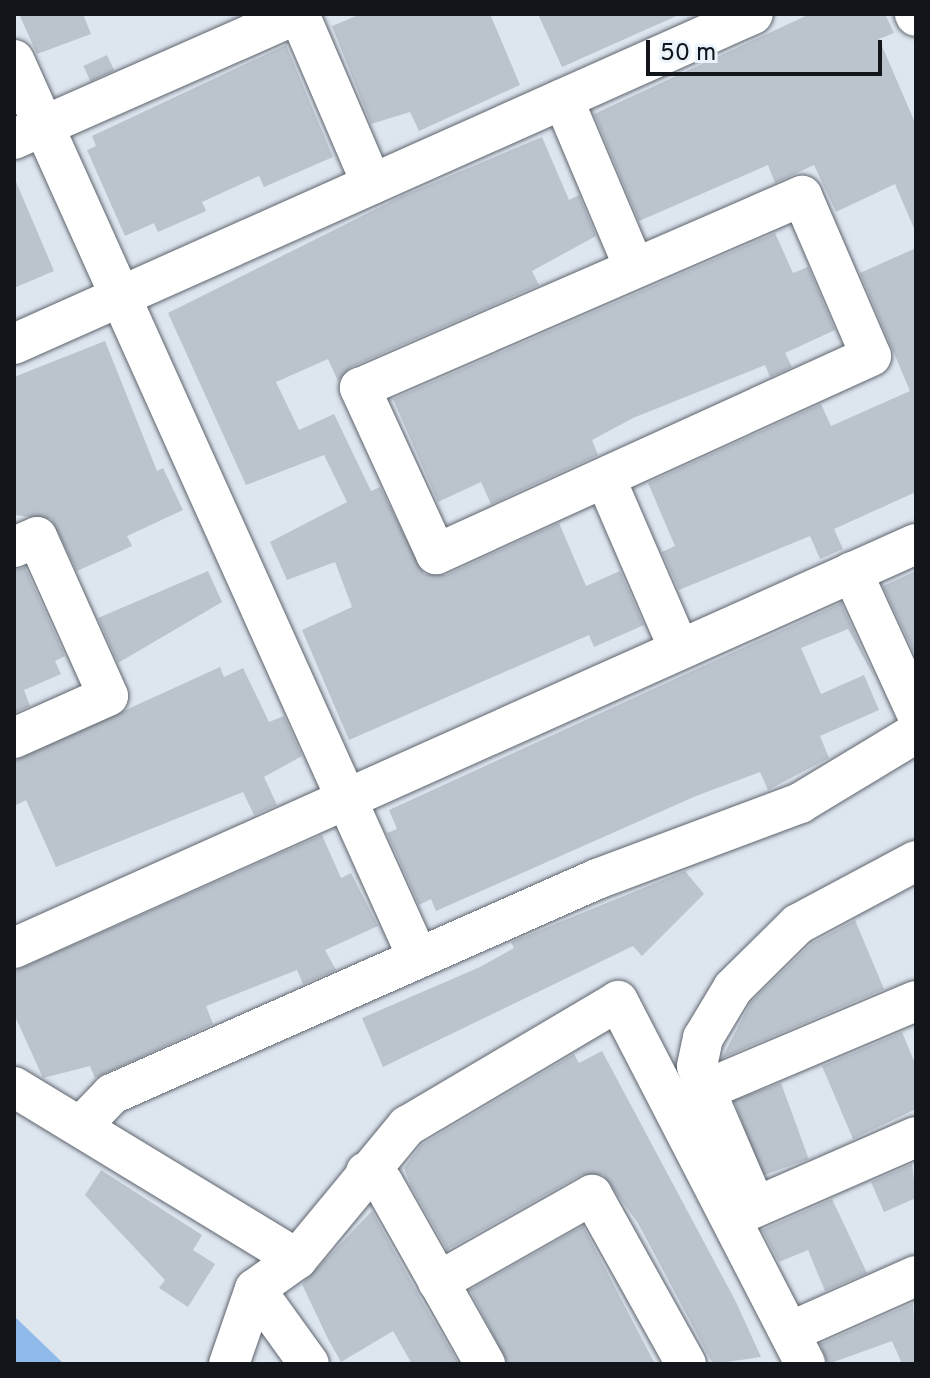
<!DOCTYPE html>
<html>
<head>
<meta charset="utf-8">
<style>
	body { margin:0 }
	#map { position:relative; width:930px; height:1378px; overflow:hidden; background:#dde5ef; font-family:Overpass,sans-serif }
	div>[style] { position:absolute }
	.green>* { inset:0; background:#90bae9 }
	.building>* { inset:0; background:#bbc3cd; transform-origin:0 0 }
	.roads { filter:drop-shadow(0 0 2px #5e656d) drop-shadow(0 0 2px #5e656d) }
	.minor>* { height:40px; margin:-20px; padding:0 20px; transform-origin:20px; border-radius:20px; background:#fff }
	span { translate:-50% -50%; white-space:nowrap; text-align:center; line-height:1.15; -webkit-text-stroke:7px #eaf2fc; paint-order:stroke }
	.frame { position:absolute; inset:0; border:16px solid #121519; pointer-events:none }
	.scale { position:absolute; left:646px; top:40px; width:236px; height:36px; box-sizing:border-box; border:4px solid #121519; border-top:0; padding-left:10px; font-size:24px; line-height:28px; white-space:nowrap; color:#121519; -webkit-text-stroke:6px #eaf2fc; paint-order:stroke }
</style>
</head>
<body>
<div id="map">
	<div class="green">
		<i style="clip-path:polygon(14px 1316px,64px 1364px,14px 1364px)"></i>
	</div>
	<div class="building">
		<i style="clip-path:polygon(19px 14px,83px 14px,91px 34px,37px 54px)"></i>
		<i style="clip-path:polygon(361px 14px,490px 14px,520px 85px,419px 131px,410px 112px,371px 124px,332px 26px)"></i>
		<i style="clip-path:polygon(538px 14px,681px 14px,562px 67px)"></i>
		<i style="clip-path:polygon(810px 14px,885px 14px,894px 33px,879px 39px,916px 125px,916px 233px,895px 184px,836px 212px,814px 165px,775px 183px,768px 165px,639px 221px,594px 114px)"></i>
		<i style="clip-path:polygon(286px 45px,333px 157px,264px 187px,259px 176px,202px 202px,206px 211px,158px 232px,154px 223px,125px 236px,87px 150px,96px 146px,92px 136px)"></i>
		<i style="left:107px;top:55px;width:17px;height:26px;rotate:65deg"></i>
		<i style="clip-path:polygon(542px 137px,569px 200px,579px 195px,596px 236px,532px 271px,539px 285px,351px 367px,338px 381px,328px 359px,276px 382px,299px 430px,334px 414px,371px 491px,380px 487px,424px 574px,446px 575px,559px 523px,586px 586px,620px 571px,644px 625px,594px 647px,589px 635px,349px 740px,302px 630px,352px 607px,335px 562px,287px 580px,270px 542px,347px 502px,324px 455px,246px 485px,168px 313px,400px 197px)"></i>
		<i style="clip-path:polygon(14px 177px,54px 271px,14px 288px)"></i>
		<i style="clip-path:polygon(775px 233px,793px 273px,808px 267px,835px 330px,785px 353px,792px 367px,770px 377px,765px 365px,633px 418px,592px 440px,598px 455px,491px 504px,481px 482px,438px 502px,393px 399px)"></i>
		<i style="clip-path:polygon(916px 248px,916px 492px,834px 529px,843px 549px,820px 559px,810px 536px,679px 590px,662px 552px,675px 546px,648px 483px,821px 404px,831px 426px,910px 391px,860px 273px)"></i>
		<i style="clip-path:polygon(105px 341px,157px 471px,163px 468px,183px 510px,127px 536px,132px 546px,77px 571px,51px 519px,14px 515px,14px 377px)"></i>
		<i style="clip-path:polygon(25px 567px,65px 656px,55px 661px,61px 674px,24px 690px,30px 706px,14px 713px,14px 570px)"></i>
		<i style="clip-path:polygon(208px 571px,222px 602px,118px 663px,98px 618px)"></i>
		<i style="clip-path:polygon(916px 571px,916px 657px,883px 586px)"></i>
		<i style="clip-path:polygon(841px 603px,875px 678px,848px 629px,801px 648px,821px 694px,864px 675px,879px 710px,820px 736px,829px 758px,768px 790px,760px 772px,696px 796px,436px 911px,431px 899px,419px 905px,387px 833px,397px 829px,389px 810px)"></i>
		<i style="clip-path:polygon(220px 667px,224px 677px,243px 668px,269px 722px,284px 716px,302px 756px,264px 777px,277px 805px,254px 815px,243px 792px,56px 867px,26px 800px,14px 806px,14px 761px)"></i>
		<i style="clip-path:polygon(322px 835px,341px 878px,351px 873px,378px 926px,325px 950px,336px 970px,303px 984px,297px 970px,206px 1006px,213px 1024px,95px 1078px,90px 1066px,43px 1078px,14px 1014px,14px 971px)"></i>
		<i style="clip-path:polygon(685px 871px,704px 894px,642px 956px,633px 946px,383px 1067px,362px 1018px,480px 967px,514px 948px,511px 942px)"></i>
		<i style="clip-path:polygon(855px 920px,884px 989px,722px 1058px,751px 1002px,812px 943px)"></i>
		<i style="clip-path:polygon(902px 1032px,916px 1066px,916px 1109px,853px 1139px,822px 1066px)"></i>
		<i style="clip-path:polygon(602px 1051px,736px 1302px,761px 1357px,713px 1364px,638px 1223px,603px 1175px,581px 1175px,447px 1250px,411px 1186px,404px 1168px,421px 1145px,574px 1054px,579px 1063px)"></i>
		<i style="left:781px;top:1083px;width:81px;height:50px;rotate:70deg"></i>
		<i style="clip-path:polygon(912px 1164px,916px 1198px,884px 1212px,871px 1182px)"></i>
		<i style="clip-path:polygon(101px 1170px,202px 1235px,193px 1250px,215px 1264px,188px 1307px,159px 1288px,165px 1280px,85px 1195px)"></i>
		<i style="clip-path:polygon(832px 1199px,867px 1273px,825px 1291px,808px 1250px,779px 1262px,762px 1230px)"></i>
		<i style="clip-path:polygon(372px 1211px,418px 1294px,459px 1364px,412px 1364px,393px 1331px,341px 1362px,328px 1339px,302px 1284px)"></i>
		<i style="clip-path:polygon(583px 1226px,655px 1364px,508px 1364px,470px 1290px)"></i>
		<i style="clip-path:polygon(913px 1303px,916px 1364px,902px 1364px,892px 1341px,828px 1364px,820px 1344px)"></i>
	</div>
	<div class="roads">
		<div class="minor">
			<i style="left:299px;top:14px;width:185px;rotate:66.8deg"></i>
			<i style="left:915px;top:14px;width:2px;rotate:63deg"></i>
			<i style="left:14px;top:60px;width:982px;rotate:65.78deg"></i>
			<i style="left:563px;top:99px;width:180px;rotate:67.1deg"></i>
			<i style="left:14px;top:139px;width:309px;rotate:-23.8deg"></i>
			<i style="left:802px;top:196px;width:174px;rotate:66.7deg"></i>
			<i style="left:871px;top:356px;width:478px;rotate:155.5deg"></i>
			<i style="left:436px;top:554px;width:183px;rotate:-114.6deg"></i>
			<i style="left:360px;top:388px;width:482px;rotate:-23.5deg"></i>
			<i style="left:14px;top:344px;width:809px;rotate:-24.06deg"></i>
			<i style="left:606px;top:480px;width:184px;rotate:66.6deg"></i>
			<i style="left:14px;top:547px;width:25px;rotate:-23deg"></i>
			<i style="left:37px;top:537px;width:174px;rotate:65.9deg"></i>
			<i style="left:108px;top:696px;width:103px;rotate:155.9deg"></i>
			<i style="left:852px;top:572px;width:154px;rotate:65.4deg"></i>
			<i style="left:14px;top:948px;width:988px;rotate:-24.13deg"></i>
			<i style="left:14px;top:1087px;width:331px;rotate:31.3deg"></i>
			<i style="left:705px;top:1090px;width:25px;rotate:-108deg"></i>
			<i style="left:697px;top:1066px;width:29px;rotate:-78deg"></i>
			<i style="left:703px;top:1038px;width:58px;rotate:-59deg"></i>
			<i style="left:733px;top:988px;width:91px;rotate:-44.6deg"></i>
			<i style="left:798px;top:924px;width:134px;rotate:-28.1deg"></i>
			<i style="left:81px;top:1126px;width:45px;rotate:-45.9deg"></i>
			<i style="left:112px;top:1094px;width:531px;rotate:-23.91deg"></i>
			<i style="left:597px;top:879px;width:217px;rotate:-20.5deg"></i>
			<i style="left:800px;top:803px;width:135px;rotate:-31.1deg"></i>
			<i style="left:366px;top:1172px;width:20px;rotate:33deg"></i>
			<i style="left:383px;top:1183px;width:208px;rotate:60.6deg"></i>
			<i style="left:755px;top:1206px;width:126px;rotate:-113.3deg"></i>
			<i style="left:705px;top:1090px;width:229px;rotate:-22.9deg"></i>
			<i style="left:733px;top:1217px;width:200px;rotate:-23.6deg"></i>
			<i style="left:438px;top:1282px;width:177px;rotate:-29.5deg"></i>
			<i style="left:592px;top:1195px;width:193px;rotate:60.9deg"></i>
			<i style="left:255px;top:1289px;width:92px;rotate:54.2deg"></i>
			<i style="left:790px;top:1332px;width:138px;rotate:-24deg"></i>
			<i style="left:229px;top:1364px;width:79px;rotate:-70.9deg"></i>
			<i style="left:255px;top:1289px;width:52px;rotate:-35.5deg"></i>
			<i style="left:297px;top:1259px;width:173px;rotate:-50.4deg"></i>
			<i style="left:407px;top:1126px;width:245px;rotate:-30.6deg"></i>
			<i style="left:618px;top:1001px;width:408px;rotate:62.7deg"></i>
		</div>
	</div>
	<div class="frame"></div>
	<div class="scale">50 m</div>
</div>
</body>
</html>
